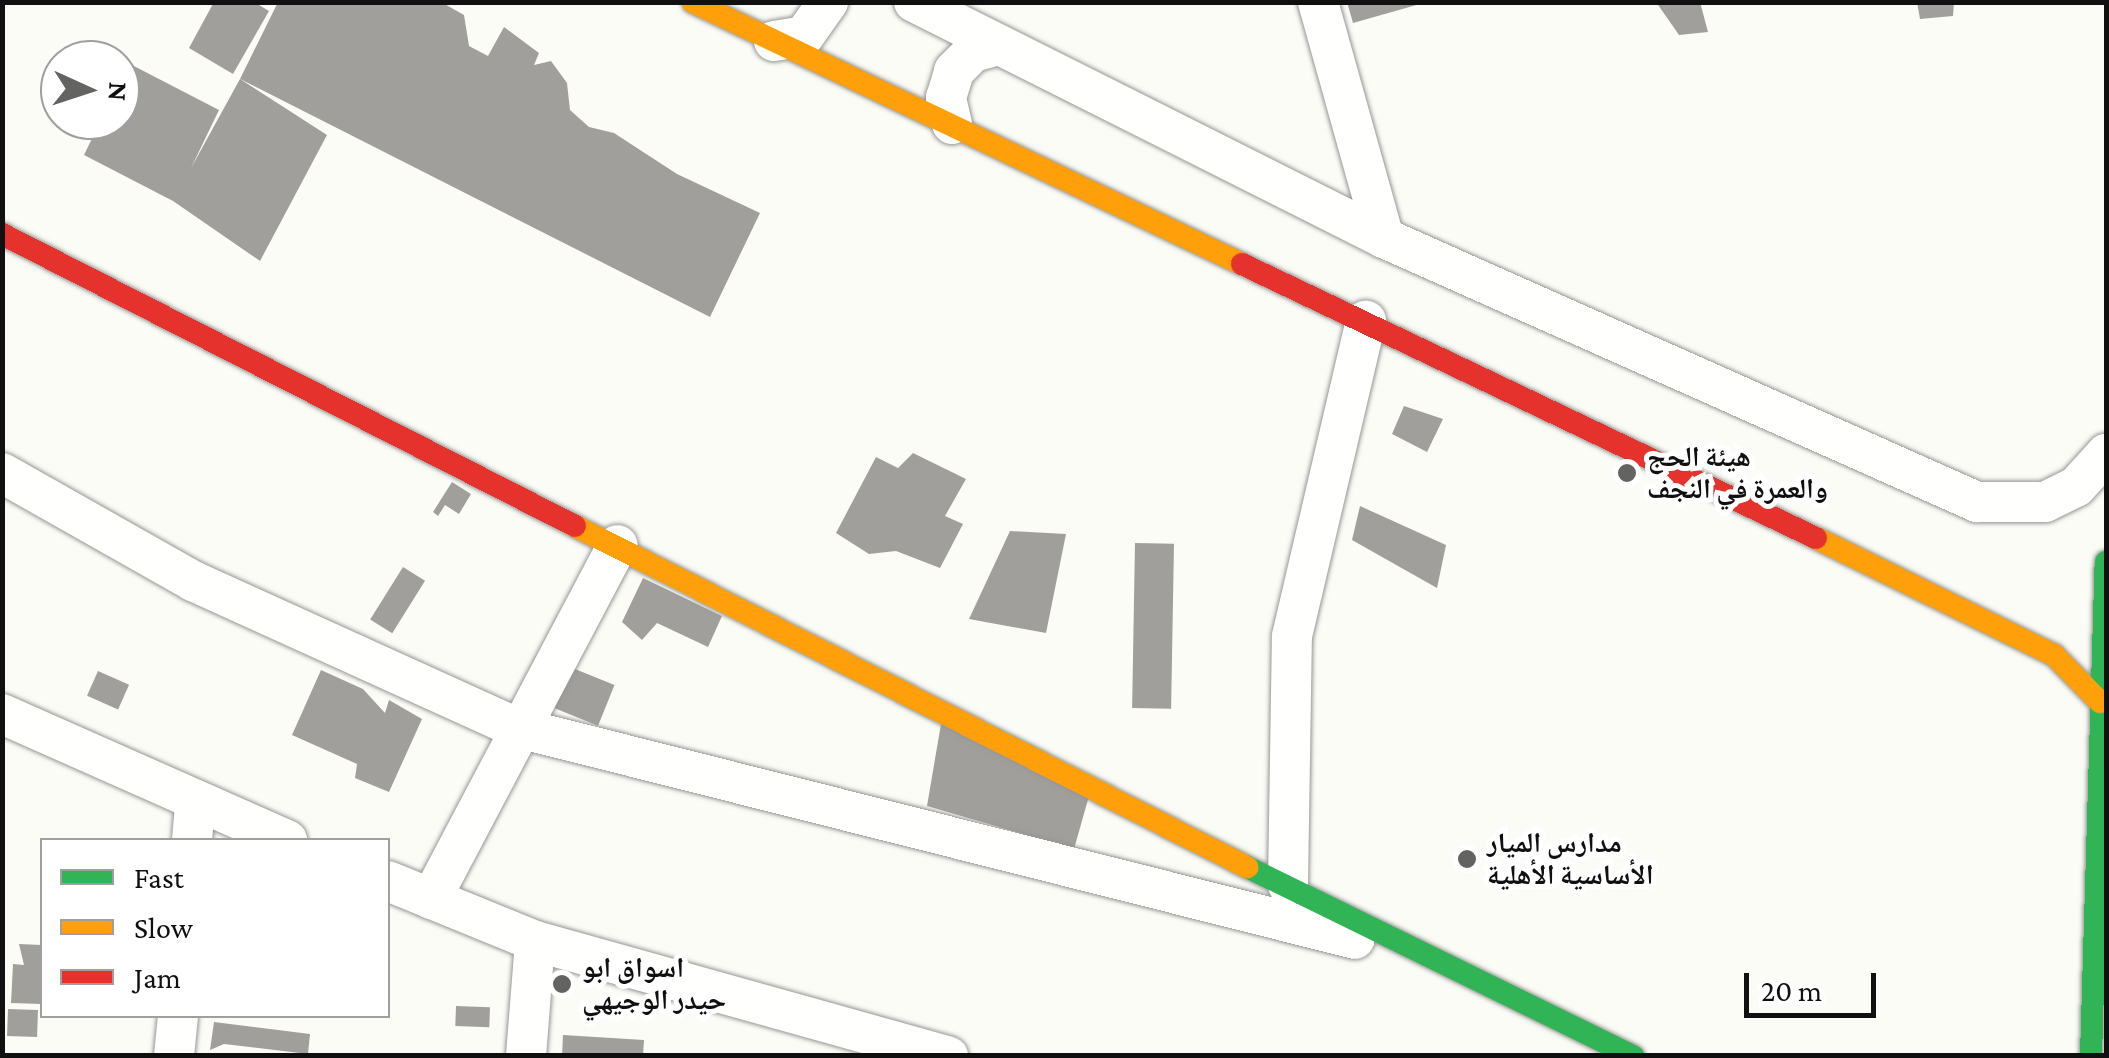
<!DOCTYPE html>
<html>
<head>
<meta charset="utf-8">
<style>
	body { margin:0 }
	#map { position:relative; width:2109px; height:1058px; overflow:hidden; background:#fcfcf7; font-family:"Crimson Pro","Noto Naskh Arabic",serif }
	div>[style] { position:absolute }
	.building>* { inset:0; background:#a09f9c; transform-origin:0 0 }
	.roads { filter:drop-shadow(0 0 2px #969694) drop-shadow(0 0 2px #969694) }
	.street>* { height:40px; margin:-20px; padding:0 20px; transform-origin:20px; border-radius:20px; background:#fffffe }
	.fast>* { height:22px; margin:-11px; padding:0 11px; transform-origin:11px; border-radius:11px; background:#30b455 }
	.slow>* { height:22px; margin:-11px; padding:0 11px; transform-origin:11px; border-radius:11px; background:#ff9f0a }
	.jam>* { height:22px; margin:-11px; padding:0 11px; transform-origin:11px; border-radius:11px; background:#e5322d }
	.dots>* { width:28px; height:28px; translate:-50% -50%; box-sizing:border-box; border:5px solid #fff; border-radius:50% }
	span { translate:-50% -50%; white-space:nowrap; text-align:center; line-height:1.15; -webkit-text-stroke:10px #fff; paint-order:stroke }
	.poi-label { font-size:28px; color:#101010; font-weight:700 }
	.left { translate:0 -50%; text-align:left }
	.frame { position:absolute; inset:0; border:5px solid #101010; pointer-events:none }
	.legend { position:absolute; left:40px; top:838px; width:350px; height:180px; box-sizing:border-box; background:#fff; border:2px solid #9f9f9f; margin:0; padding:12px 18px; list-style:none; font-size:30px; color:#101010 }
	.legend li { display:flex; align-items:center; gap:20px; height:50px }
	.legend b { width:50px; border:2px solid #9f9f9f }
	.north { position:absolute; left:40px; top:40px; width:100px; height:100px; box-sizing:border-box; background:#fff; border:2px solid #9f9f9f; border-radius:50%; rotate:93deg; font-size:28px; font-weight:700; line-height:40px; text-align:center; color:#101010 }
	.north::after { content:''; display:block; margin:auto; width:35px; height:45px; background:#636361; clip-path:polygon(50% 0,100% 100%,50% 72%,0 100%) }
	.scale { position:absolute; left:1744px; top:973px; width:132px; height:45px; box-sizing:border-box; border:5px solid #101010; border-top:0; padding-left:12px; font-size:30px; line-height:35px; white-space:nowrap; color:#101010; -webkit-text-stroke:8px #fff; paint-order:stroke }
</style>
</head>
<body>
<div id="map">
	<div class="building">
		<i style="clip-path:polygon(214px 2px,254px 2px,269px 11px,233px 74px,189px 48px)"></i>
		<i style="clip-path:polygon(278px 2px,441px 2px,464px 15px,469px 46px,488px 56px,504px 27px,539px 53px,534px 65px,551px 61px,567px 83px,570px 110px,589px 127px,614px 133px,677px 174px,760px 213px,710px 317px,240px 79px)"></i>
		<i style="clip-path:polygon(1347px 2px,1420px 2px,1420px 4px,1353px 23px)"></i>
		<i style="clip-path:polygon(1656px 2px,1700px 2px,1708px 32px,1679px 35px)"></i>
		<i style="clip-path:polygon(1917px 2px,1954px 2px,1953px 16px,1920px 19px)"></i>
		<i style="clip-path:polygon(130px 64px,219px 110px,191px 168px,240px 79px,327px 135px,260px 261px,173px 201px,84px 155px,101px 120px,120px 120px,120px 83px)"></i>
		<i style="clip-path:polygon(1404px 406px,1443px 419px,1427px 452px,1392px 434px)"></i>
		<i style="clip-path:polygon(913px 453px,966px 479px,945px 516px,963px 524px,940px 568px,896px 551px,869px 554px,836px 533px,876px 457px,898px 468px)"></i>
		<i style="clip-path:polygon(452px 482px,471px 494px,459px 514px,445px 505px,438px 516px,433px 512px)"></i>
		<i style="clip-path:polygon(1360px 506px,1446px 545px,1437px 588px,1352px 540px)"></i>
		<i style="clip-path:polygon(1010px 531px,1066px 534px,1046px 633px,969px 619px)"></i>
		<i style="left:1135px;top:543px;width:39px;height:165px;rotate:1deg"></i>
		<i style="left:403px;top:567px;width:26px;height:62px;rotate:32deg"></i>
		<i style="clip-path:polygon(643px 578px,722px 616px,708px 647px,657px 623px,642px 640px,622px 622px)"></i>
		<i style="left:570px;top:667px;width:48px;height:44px;rotate:22deg"></i>
		<i style="clip-path:polygon(321px 670px,363px 689px,385px 713px,389px 700px,422px 719px,389px 792px,355px 778px,357px 764px,292px 735px)"></i>
		<i style="left:98px;top:671px;width:34px;height:27px;rotate:24deg"></i>
		<i style="clip-path:polygon(941px 724px,1089px 796px,1074px 849px,927px 806px)"></i>
		<i style="clip-path:polygon(19px 944px,42px 945px,41px 1004px,11px 1003px,13px 964px,24px 965px)"></i>
		<i style="left:456px;top:1006px;width:34px;height:20px;rotate:2deg"></i>
		<i style="left:8px;top:1009px;width:30px;height:27px;rotate:2deg"></i>
		<i style="clip-path:polygon(214px 1022px,310px 1034px,308px 1054px,224px 1044px,210px 1050px)"></i>
		<i style="clip-path:polygon(563px 1035px,644px 1040px,643px 1056px,562px 1056px)"></i>
	</div>
	<div class="roads">
		<div class="street">
			<i style="left:914px;top:2px;width:526px;rotate:26.66deg"></i>
			<i style="left:1384px;top:238px;width:649px;rotate:24deg"></i>
			<i style="left:1977px;top:502px;width:68px"></i>
			<i style="left:2045px;top:502px;width:34px;rotate:-26deg"></i>
			<i style="left:2076px;top:487px;width:45px;rotate:-47.7deg"></i>
			<i style="left:1318px;top:2px;width:245px;rotate:74.4deg"></i>
			<i style="left:774px;top:41px;width:30px;rotate:-9deg"></i>
			<i style="left:804px;top:36px;width:42px;rotate:-54.8deg"></i>
			<i style="left:952px;top:124px;width:27px;rotate:-103deg"></i>
			<i style="left:946px;top:98px;width:28px;rotate:-73deg"></i>
			<i style="left:954px;top:71px;width:27px;rotate:-45deg"></i>
			<i style="left:973px;top:52px;width:27px;rotate:-15deg"></i>
			<i style="left:2px;top:473px;width:219px;rotate:29.5deg"></i>
			<i style="left:193px;top:581px;width:354px;rotate:24.4deg"></i>
			<i style="left:515px;top:727px;width:866px;rotate:14.16deg"></i>
			<i style="left:2px;top:714px;width:312px;rotate:23.9deg"></i>
			<i style="left:192px;top:840px;width:37px;rotate:-85deg"></i>
			<i style="left:388px;top:881px;width:159px;rotate:22.2deg"></i>
			<i style="left:535px;top:941px;width:429px;rotate:15.6deg"></i>
			<i style="left:1288px;top:885px;width:249px;rotate:-89.1deg"></i>
			<i style="left:1292px;top:636px;width:324px;rotate:-76.8deg"></i>
			<i style="left:431px;top:899px;width:400px;rotate:-62.2deg"></i>
			<i style="left:174px;top:1056px;width:40px;rotate:-84.3deg"></i>
			<i style="left:526px;top:1056px;width:115px;rotate:-85.5deg"></i>
		</div>
		<div class="fast">
			<i style="left:1247px;top:867px;width:430px;rotate:26.1deg"></i>
			<i style="left:2091px;top:1056px;width:494px;rotate:-88.3deg"></i>
		</div>
		<div class="slow">
			<i style="left:693px;top:2px;width:608px;rotate:25.51deg"></i>
			<i style="left:575px;top:526px;width:754px;rotate:26.91deg"></i>
			<i style="left:1816px;top:538px;width:265px;rotate:26.2deg"></i>
			<i style="left:2054px;top:655px;width:66px;rotate:45.6deg"></i>
		</div>
		<div class="jam">
			<i style="left:2px;top:234px;width:643px;rotate:27deg"></i>
			<i style="left:1242px;top:264px;width:636px;rotate:25.52deg"></i>
		</div>
	</div>
	<div class="dots">
		<i style="left:1627px;top:473px;background:#636361"></i>
		<i style="left:1467px;top:859px;background:#636361"></i>
		<i style="left:562px;top:984px;background:#636361"></i>
	</div>
	<div class="poi-label">
		<span class="left" style="left:1647px;top:473px">هيئة الحج<br>والعمرة في النجف</span>
		<span class="left" style="left:1487px;top:859px">مدارس الميار<br>الأساسية الأهلية</span>
		<span class="left" style="left:582px;top:984px">اسواق ابو<br>حيدر الوجيهي</span>
	</div>
	<div class="frame"></div>
	<ul class="legend">
	<li><b style="height:12px;background:#30b455"></b>Fast</li>
	<li><b style="height:12px;background:#ff9f0a"></b>Slow</li>
	<li><b style="height:12px;background:#e5322d"></b>Jam</li>
	</ul>
	<div class="north">N</div>
	<div class="scale">20 m</div>
</div>
</body>
</html>
